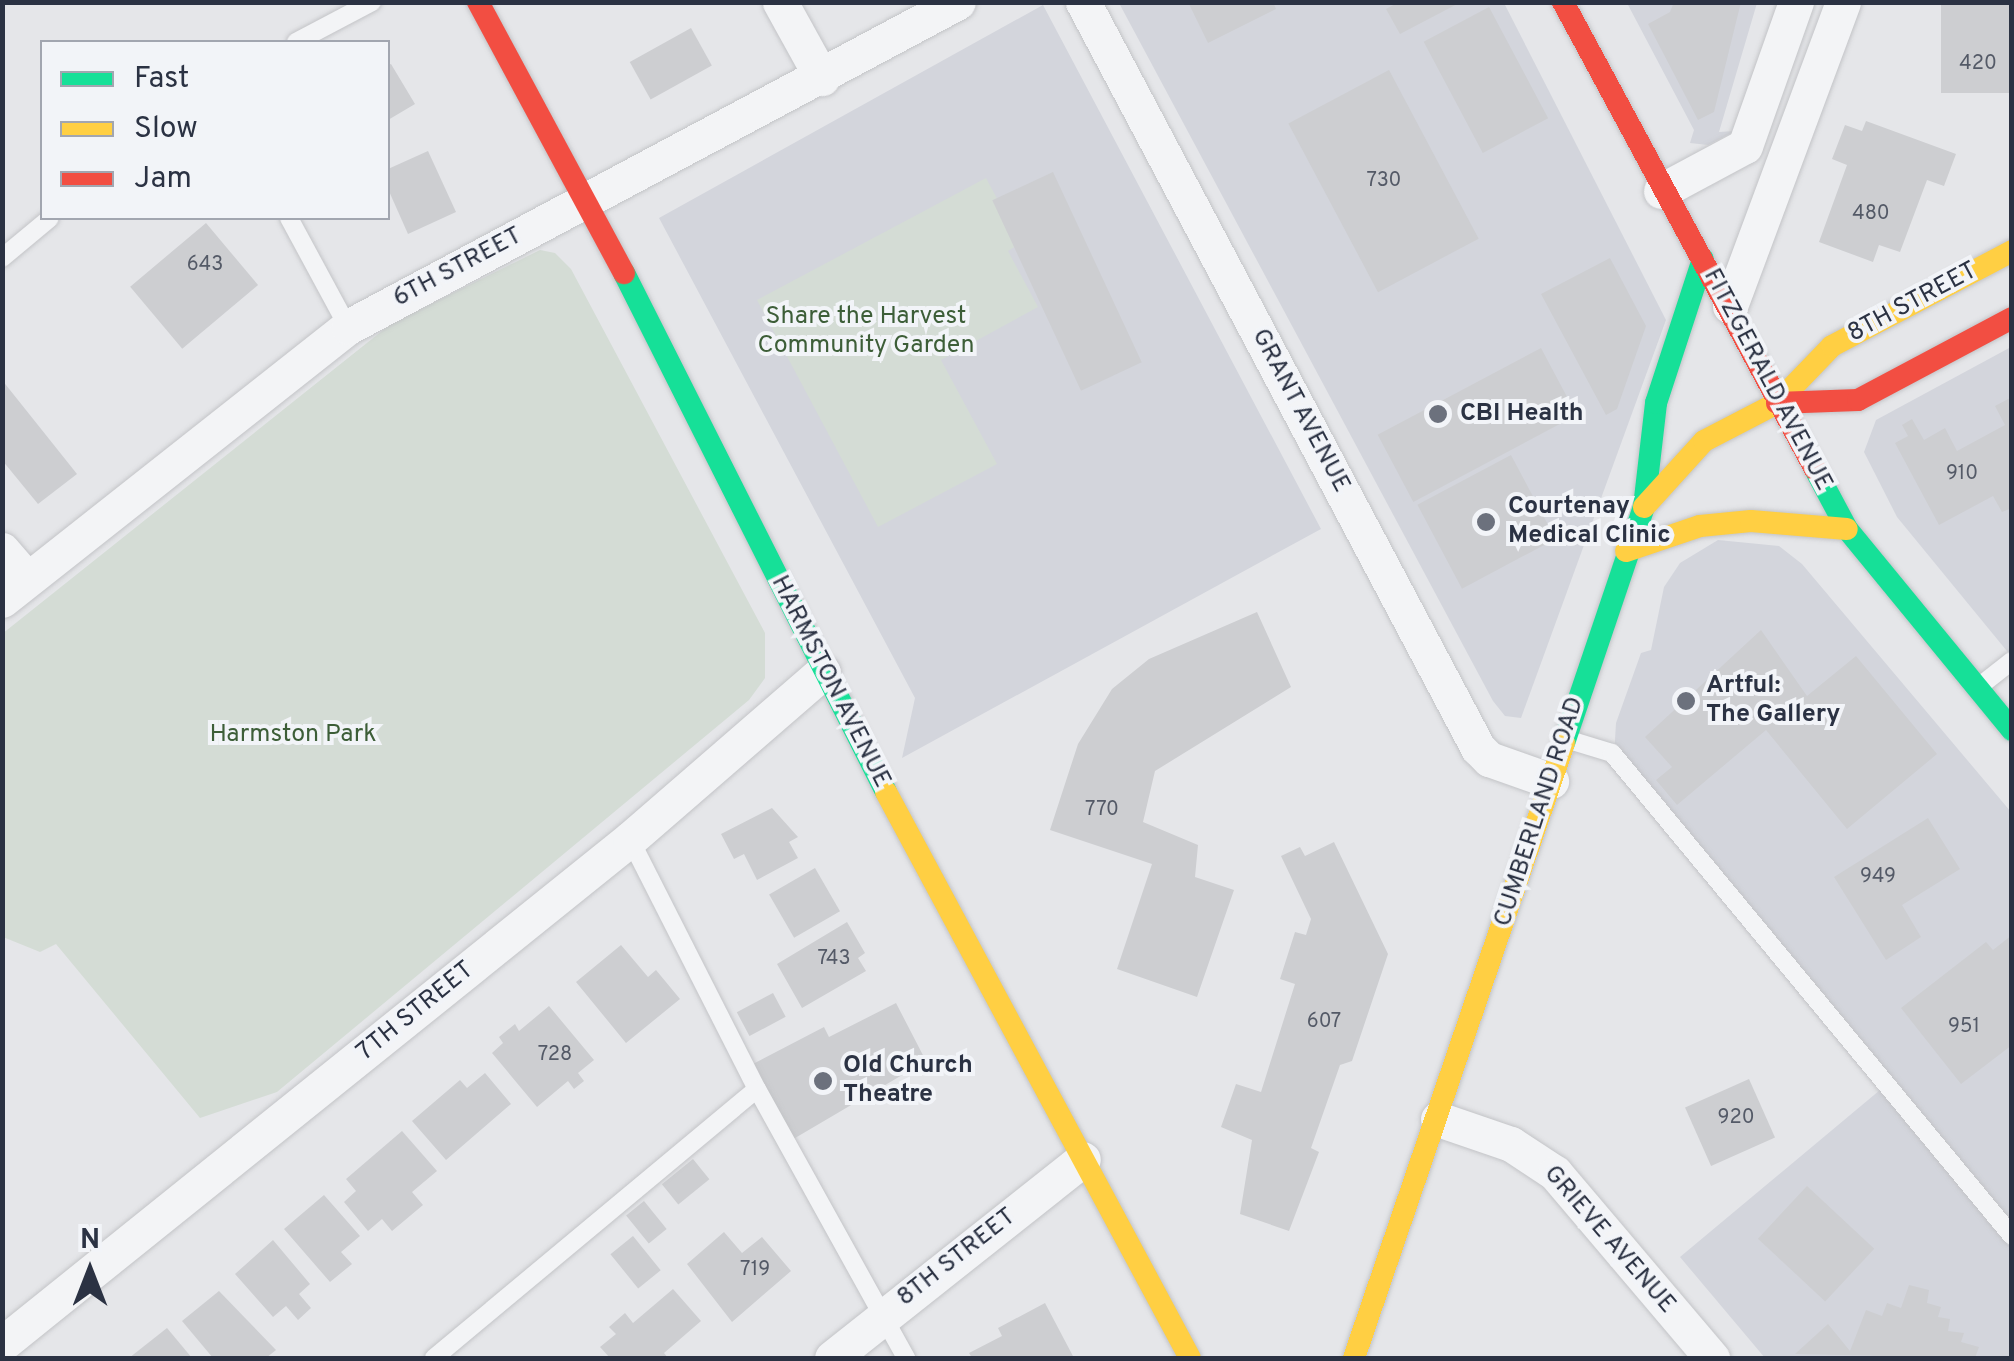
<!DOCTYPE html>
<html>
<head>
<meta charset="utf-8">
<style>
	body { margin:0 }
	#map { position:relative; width:2014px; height:1361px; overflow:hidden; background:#e5e6e9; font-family:Overpass,sans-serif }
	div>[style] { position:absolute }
	.built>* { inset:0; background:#d3d5dc }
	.green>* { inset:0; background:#d4dcd5 }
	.building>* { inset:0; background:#cdced1; transform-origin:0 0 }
	.roads { filter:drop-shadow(0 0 2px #c3c4c7) drop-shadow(0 0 2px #c3c4c7) }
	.lane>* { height:18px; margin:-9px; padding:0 9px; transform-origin:9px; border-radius:9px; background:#f3f4f6 }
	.street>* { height:35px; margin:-17.5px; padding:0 17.5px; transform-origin:17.5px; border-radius:17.5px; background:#f3f4f6 }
	.fast>* { height:22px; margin:-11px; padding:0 11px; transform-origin:11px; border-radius:11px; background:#16e098 }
	.slow>* { height:22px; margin:-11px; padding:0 11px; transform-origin:11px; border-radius:11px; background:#ffcf43 }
	.jam>* { height:22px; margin:-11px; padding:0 11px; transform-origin:11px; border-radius:11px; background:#f24e42 }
	.dots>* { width:28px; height:28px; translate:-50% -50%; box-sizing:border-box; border:5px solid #f2f4f8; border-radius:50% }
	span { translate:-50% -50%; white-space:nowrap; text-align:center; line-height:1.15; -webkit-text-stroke:8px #f2f4f8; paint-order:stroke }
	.number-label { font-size:20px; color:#545a67 }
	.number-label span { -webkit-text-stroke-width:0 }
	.street-label { font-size:25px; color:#2b3243 }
	.park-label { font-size:25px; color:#3d5e38 }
	.poi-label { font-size:25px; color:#2b3243; font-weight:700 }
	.left { translate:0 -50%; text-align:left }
	.frame { position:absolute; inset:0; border:5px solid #2b3243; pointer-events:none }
	.legend { position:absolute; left:40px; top:40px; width:350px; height:180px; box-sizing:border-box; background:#f2f4f8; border:2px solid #a2a6b0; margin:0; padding:12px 18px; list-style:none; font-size:30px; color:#2b3243 }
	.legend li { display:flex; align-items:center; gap:20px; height:50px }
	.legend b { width:50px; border:2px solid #a2a6b0 }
	.north { position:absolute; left:40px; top:1221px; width:100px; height:100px; -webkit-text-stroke:8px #f2f4f8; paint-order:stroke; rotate:0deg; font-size:28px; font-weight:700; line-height:40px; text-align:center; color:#2b3243 }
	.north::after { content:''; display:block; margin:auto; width:35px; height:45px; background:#2b3243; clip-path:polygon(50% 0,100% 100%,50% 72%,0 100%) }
</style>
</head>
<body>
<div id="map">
	<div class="built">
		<i style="clip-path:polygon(1119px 3px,1504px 3px,1666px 320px,1521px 718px,1505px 716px,1493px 701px)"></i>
		<i style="clip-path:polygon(1627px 3px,1757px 3px,1719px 132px,1735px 131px,1708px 145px,1690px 143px,1694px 130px)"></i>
		<i style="clip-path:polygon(1043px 5px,1321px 529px,902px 758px,915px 698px,659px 218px)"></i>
		<i style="clip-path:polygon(2011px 347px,2011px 656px,1897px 517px,1864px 452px,1876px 420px)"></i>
		<i style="clip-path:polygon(1718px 540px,1779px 546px,1802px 564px,2011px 812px,2011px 1358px,1765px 1358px,1680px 1257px,1886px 1085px,1614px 757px,1616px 723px,1641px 653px,1651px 650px,1664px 587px,1680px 563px)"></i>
	</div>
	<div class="green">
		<i style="clip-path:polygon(986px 178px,1021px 243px,1008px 251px,1038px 307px,941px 360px,997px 464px,878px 527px,757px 300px)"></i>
		<i style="clip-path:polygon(540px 250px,555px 253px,571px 269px,765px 633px,765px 678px,749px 700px,277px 1092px,200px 1118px,56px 944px,40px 952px,3px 937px,2px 634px,392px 323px)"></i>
	</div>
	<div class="building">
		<i style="clip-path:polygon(1188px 2px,1273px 2px,1276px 9px,1208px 43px)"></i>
		<i style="clip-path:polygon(1399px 2px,1461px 2px,1400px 34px,1386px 9px)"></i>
		<i style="clip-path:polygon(1674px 2px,1741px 2px,1714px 112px,1698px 120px,1648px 24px,1670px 12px)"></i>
		<i style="left:1941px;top:2px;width:71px;height:91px"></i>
		<i style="left:1489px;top:7px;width:126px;height:74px;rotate:62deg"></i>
		<i style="left:691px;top:28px;width:43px;height:70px;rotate:61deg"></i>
		<i style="clip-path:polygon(391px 64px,415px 104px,388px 120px,388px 65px)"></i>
		<i style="left:1389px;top:70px;width:191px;height:114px;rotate:62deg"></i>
		<i style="clip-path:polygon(1866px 121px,1956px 154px,1944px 186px,1927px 180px,1900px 252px,1879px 245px,1873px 262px,1819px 242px,1847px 165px,1832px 159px,1845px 125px,1862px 131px)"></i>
		<i style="clip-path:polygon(428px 151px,456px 212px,408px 234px,388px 189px,388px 169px)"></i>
		<i style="left:1053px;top:172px;width:210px;height:67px;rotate:65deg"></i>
		<i style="left:206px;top:223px;width:81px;height:99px;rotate:50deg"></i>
		<i style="clip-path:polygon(1610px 258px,1646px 326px,1617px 409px,1606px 415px,1541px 294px)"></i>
		<i style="left:1541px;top:348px;width:76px;height:185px;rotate:62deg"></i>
		<i style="clip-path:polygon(2px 380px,77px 474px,38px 504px,2px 460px)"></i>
		<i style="clip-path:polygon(2012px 397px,2012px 508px,2002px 512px,1993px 496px,1939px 525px,1895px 443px,1908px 436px,1902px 425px,1912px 419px,1924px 440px,1945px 428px,1957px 451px,2005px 425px,1995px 406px)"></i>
		<i style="left:1511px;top:455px;width:95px;height:106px;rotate:62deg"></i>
		<i style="clip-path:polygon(1257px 612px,1291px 687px,1155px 771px,1143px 822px,1198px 845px,1195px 877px,1234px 890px,1197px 997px,1117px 969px,1152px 864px,1050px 830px,1078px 744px,1112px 689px,1149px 659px)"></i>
		<i style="clip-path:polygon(1761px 630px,1807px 696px,1856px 656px,1937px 754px,1847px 829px,1766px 730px,1677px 805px,1656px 780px,1672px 767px,1645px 737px)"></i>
		<i style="clip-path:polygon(772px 808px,798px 837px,789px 842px,798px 858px,757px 880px,744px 854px,734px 859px,721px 834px)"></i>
		<i style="clip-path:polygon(1928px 818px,1960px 869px,1902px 905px,1921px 937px,1886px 960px,1834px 877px)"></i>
		<i style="clip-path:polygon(1334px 842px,1388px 954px,1352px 1061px,1340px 1065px,1311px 1148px,1319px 1152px,1289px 1231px,1240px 1214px,1252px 1140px,1221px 1127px,1236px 1084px,1261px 1092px,1295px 984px,1280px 979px,1295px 932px,1306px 935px,1311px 919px,1281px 856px,1300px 847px,1305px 856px)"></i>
		<i style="left:815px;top:868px;width:50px;height:53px;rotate:60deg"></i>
		<i style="clip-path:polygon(847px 922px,865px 953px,858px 958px,866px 971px,802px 1008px,777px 964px)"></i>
		<i style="clip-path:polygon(2012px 935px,2012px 1045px,1961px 1084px,1901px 1008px,1986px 942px,1993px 950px)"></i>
		<i style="clip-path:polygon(621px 945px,648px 977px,656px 970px,680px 999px,626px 1043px,576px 982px)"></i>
		<i style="left:773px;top:993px;width:27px;height:41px;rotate:62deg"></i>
		<i style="clip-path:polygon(896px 1003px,926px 1061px,790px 1141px,751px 1065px,824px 1027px,829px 1037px)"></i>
		<i style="clip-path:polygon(549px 1006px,594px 1060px,578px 1073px,584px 1081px,574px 1089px,568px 1081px,537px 1107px,492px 1053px,503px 1043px,499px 1037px,515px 1024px,519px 1031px)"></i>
		<i style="clip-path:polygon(485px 1073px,511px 1104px,446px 1160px,412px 1121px,460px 1080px,467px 1088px)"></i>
		<i style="left:1749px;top:1079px;width:64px;height:70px;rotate:66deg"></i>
		<i style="clip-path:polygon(402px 1131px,437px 1171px,412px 1192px,423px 1205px,392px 1231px,382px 1219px,368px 1231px,344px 1202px,356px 1191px,346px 1179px)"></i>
		<i style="left:693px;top:1159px;width:26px;height:40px;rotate:51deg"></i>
		<i style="left:1807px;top:1186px;width:92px;height:72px;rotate:43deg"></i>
		<i style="clip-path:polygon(324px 1195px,360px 1236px,341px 1252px,352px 1264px,330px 1282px,284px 1229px)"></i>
		<i style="left:644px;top:1201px;width:36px;height:23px;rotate:51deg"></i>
		<i style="clip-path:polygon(724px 1232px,742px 1253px,762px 1237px,791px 1271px,732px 1322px,687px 1264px)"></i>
		<i style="left:633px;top:1236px;width:44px;height:29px;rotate:51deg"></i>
		<i style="clip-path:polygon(273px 1240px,310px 1284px,299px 1294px,311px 1308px,298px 1320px,286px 1306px,273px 1317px,235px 1274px)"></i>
		<i style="clip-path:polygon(1909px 1285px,1929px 1290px,1927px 1303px,1941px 1307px,1938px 1317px,1950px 1319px,1948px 1331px,1964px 1333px,1961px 1342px,1979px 1347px,1975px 1358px,1795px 1354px,1828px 1324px,1850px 1351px,1866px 1310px,1882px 1316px,1887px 1303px,1901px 1308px)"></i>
		<i style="clip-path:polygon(673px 1289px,701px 1321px,664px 1353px,668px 1358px,610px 1358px,600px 1347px,616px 1334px,609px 1327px,625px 1313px,633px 1323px)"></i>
		<i style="clip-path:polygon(219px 1291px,276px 1350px,266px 1358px,213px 1358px,182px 1321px)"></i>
		<i style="clip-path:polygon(1045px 1303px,1074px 1358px,972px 1358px,969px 1353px,1002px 1336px,998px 1328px)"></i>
		<i style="clip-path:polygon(167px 1328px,192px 1358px,129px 1358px)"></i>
	</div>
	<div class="roads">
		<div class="lane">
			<i style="left:296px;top:42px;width:86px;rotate:-27.8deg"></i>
			<i style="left:289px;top:218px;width:124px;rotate:61.6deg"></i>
			<i style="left:2px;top:258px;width:62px;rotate:-39.8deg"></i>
			<i style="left:1981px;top:685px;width:39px;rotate:-38deg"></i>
			<i style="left:1566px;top:739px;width:48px;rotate:16.9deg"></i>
			<i style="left:1612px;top:753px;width:627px;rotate:50.37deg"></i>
			<i style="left:630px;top:839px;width:280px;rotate:63.1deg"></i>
			<i style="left:757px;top:1089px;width:308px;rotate:61deg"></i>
			<i style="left:434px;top:1358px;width:420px;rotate:-39.8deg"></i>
		</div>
		<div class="street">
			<i style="left:780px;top:2px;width:87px;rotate:61.1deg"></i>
			<i style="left:1083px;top:2px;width:844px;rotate:62.1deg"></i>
			<i style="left:1478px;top:748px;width:16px;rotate:45deg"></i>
			<i style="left:1489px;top:759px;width:66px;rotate:19.5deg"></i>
			<i style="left:1661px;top:191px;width:95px;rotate:-28.2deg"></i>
			<i style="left:1745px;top:146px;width:153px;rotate:-70.5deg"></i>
			<i style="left:1730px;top:306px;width:324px;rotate:-69.6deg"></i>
			<i style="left:2px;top:550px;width:37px;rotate:49deg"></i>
			<i style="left:2px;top:600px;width:441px;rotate:-38.3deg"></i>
			<i style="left:348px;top:327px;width:691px;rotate:-28.05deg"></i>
			<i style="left:1438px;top:1119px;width:77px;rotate:18.9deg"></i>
			<i style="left:1511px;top:1144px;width:53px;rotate:33.4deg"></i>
			<i style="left:1555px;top:1173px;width:243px;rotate:49.7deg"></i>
			<i style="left:2px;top:1344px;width:806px;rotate:-38.8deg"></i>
			<i style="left:630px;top:839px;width:255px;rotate:-40.9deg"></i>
			<i style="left:832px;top:1358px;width:320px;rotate:-38.4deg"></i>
		</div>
		<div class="fast">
			<i style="left:624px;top:273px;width:581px;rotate:63.21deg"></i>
			<i style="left:1815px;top:469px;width:68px;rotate:61.9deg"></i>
			<i style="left:1847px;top:529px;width:260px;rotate:50.6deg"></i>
			<i style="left:1564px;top:743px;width:249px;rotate:-71.3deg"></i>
			<i style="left:1644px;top:507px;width:105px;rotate:-83.4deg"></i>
			<i style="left:1656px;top:403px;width:151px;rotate:-71.9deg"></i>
		</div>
		<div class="slow">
			<i style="left:1644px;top:507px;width:89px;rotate:-47.7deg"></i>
			<i style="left:1704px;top:441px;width:82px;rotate:-27.5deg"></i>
			<i style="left:1777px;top:403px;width:79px;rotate:-46deg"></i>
			<i style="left:1832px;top:346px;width:204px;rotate:-27.8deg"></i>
			<i style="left:1626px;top:551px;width:78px;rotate:-18.7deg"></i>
			<i style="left:1700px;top:526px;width:51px;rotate:-5.6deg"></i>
			<i style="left:1751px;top:521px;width:96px;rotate:4.8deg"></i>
			<i style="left:886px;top:792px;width:642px;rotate:61.76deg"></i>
			<i style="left:1354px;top:1358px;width:650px;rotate:-71.15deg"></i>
		</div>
		<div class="jam">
			<i style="left:478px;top:2px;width:308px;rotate:61.7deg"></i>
			<i style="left:1563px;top:2px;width:531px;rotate:61.65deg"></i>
			<i style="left:1777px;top:403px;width:81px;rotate:-2.1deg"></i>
			<i style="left:1858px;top:400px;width:174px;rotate:-28deg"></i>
		</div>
	</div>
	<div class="dots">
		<i style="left:1438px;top:414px;background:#6c717d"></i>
		<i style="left:1486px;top:522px;background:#6c717d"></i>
		<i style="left:1686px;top:701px;background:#6c717d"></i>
		<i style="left:823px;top:1081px;background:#6c717d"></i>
	</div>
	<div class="number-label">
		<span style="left:1978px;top:64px">420</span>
		<span style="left:1384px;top:181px">730</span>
		<span style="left:1871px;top:214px">480</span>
		<span style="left:205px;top:265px">643</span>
		<span style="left:1962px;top:474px">910</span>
		<span style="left:1102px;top:810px">770</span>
		<span style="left:1878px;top:877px">949</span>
		<span style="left:834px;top:959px">743</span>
		<span style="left:1324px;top:1022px">607</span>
		<span style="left:1964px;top:1027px">951</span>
		<span style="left:555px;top:1055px">728</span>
		<span style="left:1736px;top:1118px">920</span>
		<span style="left:755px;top:1270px">719</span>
	</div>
	<div class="street-label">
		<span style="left:458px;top:268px;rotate:-28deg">6TH STREET</span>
		<span style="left:1913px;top:303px;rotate:-28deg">8TH STREET</span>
		<span style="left:1767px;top:380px;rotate:62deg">FITZGERALD AVENUE</span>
		<span style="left:1300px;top:411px;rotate:62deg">GRANT AVENUE</span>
		<span style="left:830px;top:682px;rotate:63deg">HARMSTON AVENUE</span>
		<span style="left:1540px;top:812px;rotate:-72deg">CUMBERLAND ROAD</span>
		<span style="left:416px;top:1012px;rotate:-39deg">7TH STREET</span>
		<span style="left:1609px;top:1240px;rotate:49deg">GRIEVE AVENUE</span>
		<span style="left:957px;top:1258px;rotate:-38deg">8TH STREET</span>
	</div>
	<div class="park-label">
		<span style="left:866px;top:332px">Share the Harvest<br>Community Garden</span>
		<span style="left:293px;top:735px">Harmston Park</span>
	</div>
	<div class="poi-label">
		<span class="left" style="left:1460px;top:414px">CBI Health</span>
		<span class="left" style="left:1508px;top:522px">Courtenay<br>Medical Clinic</span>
		<span class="left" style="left:1706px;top:701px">Artful:<br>The Gallery</span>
		<span class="left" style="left:843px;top:1081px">Old Church<br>Theatre</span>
	</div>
	<div class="frame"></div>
	<ul class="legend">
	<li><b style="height:12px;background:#16e098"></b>Fast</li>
	<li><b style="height:12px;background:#ffcf43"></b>Slow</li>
	<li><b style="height:12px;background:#f24e42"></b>Jam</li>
	</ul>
	<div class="north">N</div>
</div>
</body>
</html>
